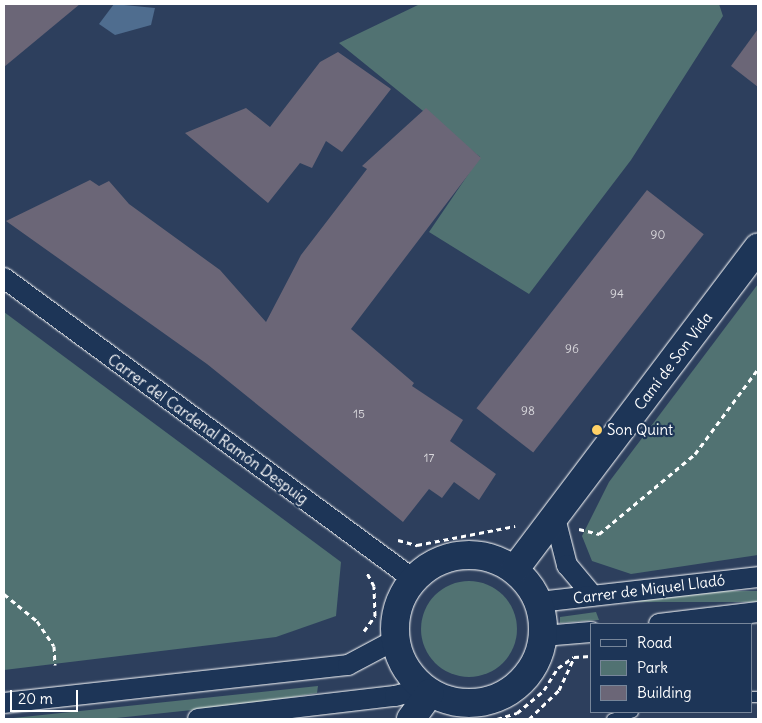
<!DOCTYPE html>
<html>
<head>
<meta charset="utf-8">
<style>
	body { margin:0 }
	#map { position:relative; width:762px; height:723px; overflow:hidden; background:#2d3f5d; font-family:Delius,sans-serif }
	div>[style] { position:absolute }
	.green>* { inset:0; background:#517272; transform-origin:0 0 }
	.round { border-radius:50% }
	.water>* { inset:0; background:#4f6d8f }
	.building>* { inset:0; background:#6b6677; transform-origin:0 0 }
	.path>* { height:3px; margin-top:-1.5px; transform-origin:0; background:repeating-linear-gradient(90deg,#fff 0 5px,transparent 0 9px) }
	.roads { filter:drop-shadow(0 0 1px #fff) drop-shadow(0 0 1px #fff) }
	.lane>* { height:10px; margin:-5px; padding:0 5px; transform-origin:5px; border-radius:5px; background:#1d3557 }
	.street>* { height:20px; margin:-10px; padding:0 10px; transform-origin:10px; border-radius:10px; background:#1d3557 }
	.secondary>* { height:28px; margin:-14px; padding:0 14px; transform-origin:14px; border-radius:14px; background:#1d3557 }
	.secondary>.ring { margin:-14px; padding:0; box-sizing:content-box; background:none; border:28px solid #1d3557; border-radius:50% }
	.dots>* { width:14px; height:14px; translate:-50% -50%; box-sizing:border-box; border:2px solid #1d3557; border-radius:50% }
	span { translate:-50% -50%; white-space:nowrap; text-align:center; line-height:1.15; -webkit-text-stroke:4.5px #1d3557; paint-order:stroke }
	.number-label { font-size:12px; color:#dad9dd }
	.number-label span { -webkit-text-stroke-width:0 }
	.street-label { font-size:15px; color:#fff }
	.poi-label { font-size:15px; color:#fff }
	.left { translate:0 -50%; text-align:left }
	.frame { position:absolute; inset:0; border:5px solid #fff; pointer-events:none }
	.legend { position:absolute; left:590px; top:623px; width:162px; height:90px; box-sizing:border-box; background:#1d3557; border:1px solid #77869a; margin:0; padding:6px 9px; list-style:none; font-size:15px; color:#fff }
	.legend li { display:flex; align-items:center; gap:10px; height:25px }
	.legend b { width:25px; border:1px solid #77869a }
	.scale { position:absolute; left:10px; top:690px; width:68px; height:22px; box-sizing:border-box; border:2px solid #fff; border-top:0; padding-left:6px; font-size:15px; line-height:18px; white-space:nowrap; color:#fff; -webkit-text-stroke:4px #1d3557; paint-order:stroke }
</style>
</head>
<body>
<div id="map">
	<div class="green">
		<i style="clip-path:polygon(420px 4px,719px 4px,723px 16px,631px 160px,529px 294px,429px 232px,480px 157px,339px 43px)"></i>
		<i style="clip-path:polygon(758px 284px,758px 555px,631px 574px,592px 561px,582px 536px,609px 482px)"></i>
		<i style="clip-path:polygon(4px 312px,341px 562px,336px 616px,276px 637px,4px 670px)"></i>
		<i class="round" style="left:421px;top:581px;width:96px;height:96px"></i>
		<i style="left:758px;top:591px;width:11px;height:143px;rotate:90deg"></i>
		<i style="clip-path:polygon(596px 612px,599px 620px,560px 623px,560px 617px)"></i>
		<i style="clip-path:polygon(318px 686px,317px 693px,259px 703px,107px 719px,4px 719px)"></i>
	</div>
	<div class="water">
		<i style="clip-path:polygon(114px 4px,155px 8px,151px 25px,115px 35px,99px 24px)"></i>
	</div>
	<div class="building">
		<i style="clip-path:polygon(4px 4px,80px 4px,4px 67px)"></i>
		<i style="clip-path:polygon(758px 29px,758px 87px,731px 66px)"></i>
		<i style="clip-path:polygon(338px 52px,391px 89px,342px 152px,326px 141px,312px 168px,300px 163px,268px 203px,185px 133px,246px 108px,270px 127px,320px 62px)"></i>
		<i style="clip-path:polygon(426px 108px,481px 158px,351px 329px,414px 383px,412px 386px,463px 420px,450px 441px,496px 474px,479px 500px,454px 482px,442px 498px,429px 489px,403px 522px,207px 364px,6px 221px,90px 180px,99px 186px,109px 181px,129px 204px,220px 270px,266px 322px,301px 255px,367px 169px,362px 166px)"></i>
		<i style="left:647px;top:190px;width:72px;height:277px;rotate:38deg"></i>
	</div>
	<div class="path">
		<i style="left:579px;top:529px;width:21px;rotate:14deg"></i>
		<i style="left:599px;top:534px;width:125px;rotate:-39.8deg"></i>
		<i style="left:695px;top:454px;width:106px;rotate:-53.5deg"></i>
		<i style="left:398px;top:540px;width:20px;rotate:15deg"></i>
		<i style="left:417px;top:545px;width:100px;rotate:-11deg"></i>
		<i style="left:4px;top:594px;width:43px;rotate:39.3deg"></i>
		<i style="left:37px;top:621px;width:30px;rotate:56deg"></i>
		<i style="left:54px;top:646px;width:19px;rotate:87deg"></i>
		<i style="left:364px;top:631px;width:19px;rotate:-54deg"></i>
		<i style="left:375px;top:616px;width:30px;rotate:-92deg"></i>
		<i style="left:374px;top:586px;width:15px;rotate:-118deg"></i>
		<i style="left:497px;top:719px;width:21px;rotate:-17deg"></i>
		<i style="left:517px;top:713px;width:35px;rotate:-40deg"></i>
		<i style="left:544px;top:690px;width:26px;rotate:-58deg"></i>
		<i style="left:558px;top:668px;width:19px;rotate:-35deg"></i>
		<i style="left:574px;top:657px;width:17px;rotate:-3deg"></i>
		<i style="left:529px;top:719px;width:42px;rotate:-44deg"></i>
		<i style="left:559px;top:690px;width:35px;rotate:-65deg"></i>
	</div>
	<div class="roads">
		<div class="lane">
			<i style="left:751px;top:697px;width:7px"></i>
			<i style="left:612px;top:719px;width:22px;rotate:-18deg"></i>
		</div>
		<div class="street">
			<i style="left:4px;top:278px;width:508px;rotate:36.35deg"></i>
			<i style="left:555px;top:518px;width:49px;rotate:75.7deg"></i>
			<i style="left:567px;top:565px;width:40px;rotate:50deg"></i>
			<i style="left:539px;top:602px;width:220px;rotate:-6.5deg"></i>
			<i style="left:659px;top:624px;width:100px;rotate:-6.9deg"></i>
			<i style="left:543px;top:636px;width:48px;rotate:-4.8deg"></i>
			<i style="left:4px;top:703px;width:346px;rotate:-6.3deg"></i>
			<i style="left:348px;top:665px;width:53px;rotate:-28deg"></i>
			<i style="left:198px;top:719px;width:198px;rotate:-6.7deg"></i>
			<i style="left:395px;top:696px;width:32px;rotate:-14deg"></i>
		</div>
		<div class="secondary">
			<i class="ring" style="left:395px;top:555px;width:120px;height:120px"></i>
			<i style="left:515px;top:569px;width:403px;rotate:-52.9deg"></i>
			<i style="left:411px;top:719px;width:32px;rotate:-54deg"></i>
		</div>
	</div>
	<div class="dots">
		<i style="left:597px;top:430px;background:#ffd166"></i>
	</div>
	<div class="number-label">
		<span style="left:658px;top:235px">90</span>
		<span style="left:617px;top:294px">94</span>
		<span style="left:572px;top:349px">96</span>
		<span style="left:528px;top:411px">98</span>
		<span style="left:359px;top:414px">15</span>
		<span style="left:429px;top:458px">17</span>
	</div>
	<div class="street-label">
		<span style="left:673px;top:361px;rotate:-53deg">Camí de Son Vida</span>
		<span style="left:208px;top:429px;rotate:36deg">Carrer del Cardenal Ramón Despuig</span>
		<span style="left:649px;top:589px;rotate:-7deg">Carrer de Miquel Lladó</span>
	</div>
	<div class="poi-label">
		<span class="left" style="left:607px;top:430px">Son Quint</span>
	</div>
	<div class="frame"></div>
	<ul class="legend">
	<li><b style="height:6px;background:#1d3557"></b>Road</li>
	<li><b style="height:14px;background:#517272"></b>Park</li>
	<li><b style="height:14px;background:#6b6677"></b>Building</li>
	</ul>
	<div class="scale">20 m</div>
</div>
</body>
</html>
